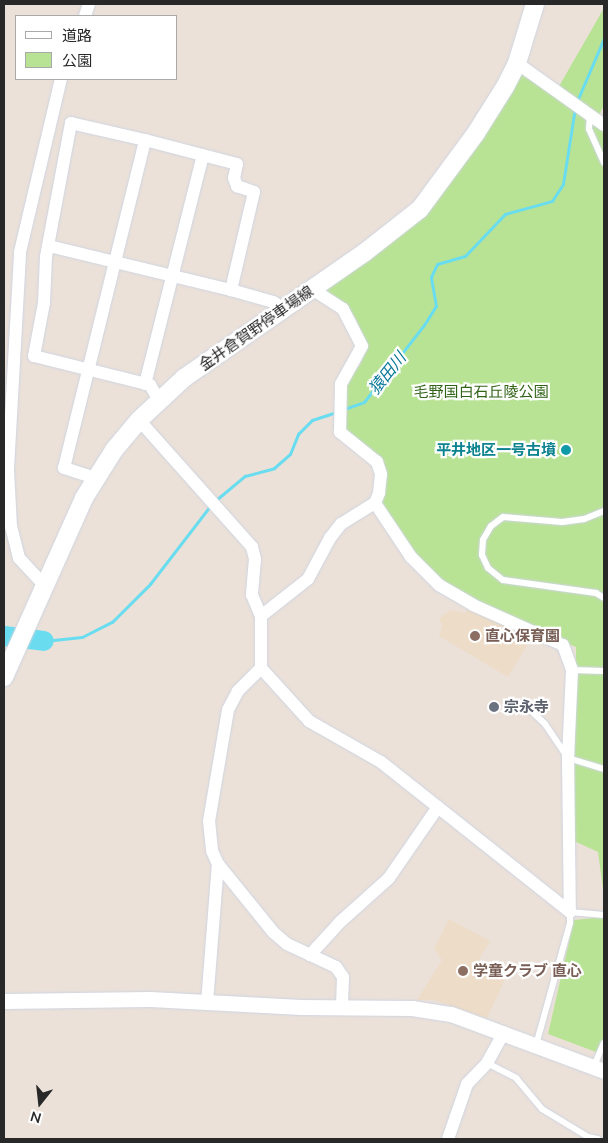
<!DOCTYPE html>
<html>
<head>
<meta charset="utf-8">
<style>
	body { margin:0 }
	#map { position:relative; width:608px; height:1143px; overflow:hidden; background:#ebe1d9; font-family:Mulish,"Noto Sans JP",sans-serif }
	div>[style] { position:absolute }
	.education>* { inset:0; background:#eddcc7 }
	.green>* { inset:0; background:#b9e394 }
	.stream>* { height:3px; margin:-1.5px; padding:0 1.5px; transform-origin:1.5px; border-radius:1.5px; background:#69ddef }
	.river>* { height:20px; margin:-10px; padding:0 10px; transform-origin:10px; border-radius:10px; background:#69ddef }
	.roads { filter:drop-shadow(0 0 1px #ced4e1) drop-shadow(0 0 1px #ced4e1) }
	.service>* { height:6px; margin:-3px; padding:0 3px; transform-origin:3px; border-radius:3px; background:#fff }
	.minor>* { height:12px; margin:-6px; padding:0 6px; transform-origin:6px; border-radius:6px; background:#fff }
	.tertiary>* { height:15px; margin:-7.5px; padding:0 7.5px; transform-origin:7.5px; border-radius:7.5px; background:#fff }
	.secondary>* { height:18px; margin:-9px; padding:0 9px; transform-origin:9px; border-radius:9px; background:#fff }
	.dots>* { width:14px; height:14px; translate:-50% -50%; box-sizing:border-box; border:2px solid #fff; border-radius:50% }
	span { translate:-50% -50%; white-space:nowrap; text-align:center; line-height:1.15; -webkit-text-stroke:4.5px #fff; paint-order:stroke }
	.street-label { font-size:15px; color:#282828 }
	.park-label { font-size:15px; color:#326418 }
	.culture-label { font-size:15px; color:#0d838f; font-weight:700 }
	.right { translate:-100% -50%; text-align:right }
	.education-label { font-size:15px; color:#785e54; font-weight:700 }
	.left { translate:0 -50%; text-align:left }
	.worship-label { font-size:15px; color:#5b616d; font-weight:700 }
	.water-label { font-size:16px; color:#0c7a98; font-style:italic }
	.frame { position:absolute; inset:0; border:5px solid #282828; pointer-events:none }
	.legend { position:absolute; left:15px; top:15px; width:162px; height:65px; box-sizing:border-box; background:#fff; border:1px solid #a9a9a9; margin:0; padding:6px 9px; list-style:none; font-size:15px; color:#282828 }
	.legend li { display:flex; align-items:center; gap:10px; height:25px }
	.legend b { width:25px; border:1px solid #a9a9a9 }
	.north { position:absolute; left:15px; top:1078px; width:50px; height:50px; -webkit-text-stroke:4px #fff; paint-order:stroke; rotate:196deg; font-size:14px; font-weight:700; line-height:20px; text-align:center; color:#282828 }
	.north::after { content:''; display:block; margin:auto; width:18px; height:22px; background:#282828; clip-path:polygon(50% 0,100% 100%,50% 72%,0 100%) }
</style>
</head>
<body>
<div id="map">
	<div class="education">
		<i style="clip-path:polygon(470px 607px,532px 637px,508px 677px,439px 636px,442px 626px,439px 619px,450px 610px,465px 613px)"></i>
		<i style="clip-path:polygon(449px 919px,490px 941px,476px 964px,505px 979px,487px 1018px,434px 1000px,417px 1000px,442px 960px,434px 949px)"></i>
	</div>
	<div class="green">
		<i style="clip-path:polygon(604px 8px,604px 105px,596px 122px,604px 130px,604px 896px,598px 852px,574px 841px,576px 647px,527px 628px,439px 583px,413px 555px,379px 504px,384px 472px,342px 431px,343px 385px,360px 365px,368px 346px,355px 317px,346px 307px,318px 289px,426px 216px,522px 75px,554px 95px)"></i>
		<i style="clip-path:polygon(604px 917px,604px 1055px,548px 1034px,574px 920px)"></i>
	</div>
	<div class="stream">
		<i style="left:577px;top:101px;width:69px;rotate:-66.8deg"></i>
		<i style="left:344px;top:409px;width:21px;rotate:-19deg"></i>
		<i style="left:364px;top:402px;width:98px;rotate:-52.1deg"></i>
		<i style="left:424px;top:325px;width:22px;rotate:-58deg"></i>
		<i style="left:436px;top:306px;width:29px;rotate:-100deg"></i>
		<i style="left:431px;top:277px;width:14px;rotate:-65deg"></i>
		<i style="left:437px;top:264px;width:29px;rotate:-16deg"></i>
		<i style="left:465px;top:256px;width:58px;rotate:-46.4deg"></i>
		<i style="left:505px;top:214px;width:49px;rotate:-15.5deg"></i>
		<i style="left:552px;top:201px;width:20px;rotate:-57deg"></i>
		<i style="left:563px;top:184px;width:78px;rotate:-81.1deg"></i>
		<i style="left:216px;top:500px;width:38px;rotate:-40deg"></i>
		<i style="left:245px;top:476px;width:30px;rotate:-15deg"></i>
		<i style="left:274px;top:468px;width:21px;rotate:-41deg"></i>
		<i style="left:290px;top:454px;width:22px;rotate:-68deg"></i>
		<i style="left:298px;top:434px;width:20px;rotate:-45deg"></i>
		<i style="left:312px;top:420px;width:25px;rotate:-18deg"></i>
		<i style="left:44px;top:641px;width:38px;rotate:-6deg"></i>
		<i style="left:82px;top:637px;width:34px;rotate:-27deg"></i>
		<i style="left:112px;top:622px;width:54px;rotate:-45deg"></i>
		<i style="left:150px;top:584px;width:98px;rotate:-52.4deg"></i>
	</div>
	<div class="river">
		<i style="left:4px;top:636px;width:40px;rotate:7.1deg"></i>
	</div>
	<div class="roads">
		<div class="service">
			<i style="left:590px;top:114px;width:15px;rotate:94deg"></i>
			<i style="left:589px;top:129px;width:37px;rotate:66deg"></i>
			<i style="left:604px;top:511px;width:22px;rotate:158deg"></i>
			<i style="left:584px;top:519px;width:22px;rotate:172deg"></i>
			<i style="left:562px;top:522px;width:59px;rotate:-175.2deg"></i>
			<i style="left:503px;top:517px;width:15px;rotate:143deg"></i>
			<i style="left:491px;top:526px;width:16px;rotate:120deg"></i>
			<i style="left:483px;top:540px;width:15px;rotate:94deg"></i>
			<i style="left:482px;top:555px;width:14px;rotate:65deg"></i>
			<i style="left:488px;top:568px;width:19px;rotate:39deg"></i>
			<i style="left:503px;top:580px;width:94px;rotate:8deg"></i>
			<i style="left:596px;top:593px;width:9px;rotate:32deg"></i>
			<i style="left:572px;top:670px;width:32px;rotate:2deg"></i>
			<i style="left:528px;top:708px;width:23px;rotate:43deg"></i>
			<i style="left:545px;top:724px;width:41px;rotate:55.9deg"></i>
			<i style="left:568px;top:758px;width:38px;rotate:17deg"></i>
			<i style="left:536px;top:1045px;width:127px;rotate:-74.4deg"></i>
			<i style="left:570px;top:923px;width:11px;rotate:-90deg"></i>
			<i style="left:570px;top:912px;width:34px;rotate:5deg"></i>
			<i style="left:487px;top:1063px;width:33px;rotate:27deg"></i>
			<i style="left:516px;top:1078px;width:40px;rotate:50deg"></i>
			<i style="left:542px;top:1109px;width:54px;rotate:31.3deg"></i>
			<i style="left:588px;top:1137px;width:10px;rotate:11deg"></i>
			<i style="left:594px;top:1066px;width:25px;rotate:-67deg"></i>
		</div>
		<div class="minor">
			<i style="left:85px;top:16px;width:13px;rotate:-72deg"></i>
			<i style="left:517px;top:63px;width:107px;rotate:35.5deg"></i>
			<i style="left:145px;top:140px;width:76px;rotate:-167.1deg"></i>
			<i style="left:71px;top:123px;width:136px;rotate:100.6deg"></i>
			<i style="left:46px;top:257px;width:46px;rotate:92.5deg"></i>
			<i style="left:44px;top:303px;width:54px;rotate:100.7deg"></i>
			<i style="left:34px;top:356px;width:120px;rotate:14deg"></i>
			<i style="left:150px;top:385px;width:17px;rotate:59deg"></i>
			<i style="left:49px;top:246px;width:187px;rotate:13.6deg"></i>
			<i style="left:145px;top:384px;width:236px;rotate:-75.8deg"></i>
			<i style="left:139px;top:420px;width:170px;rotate:48.3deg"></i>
			<i style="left:252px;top:547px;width:12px;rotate:76deg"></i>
			<i style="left:255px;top:559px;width:36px;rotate:95deg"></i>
			<i style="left:252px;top:595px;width:23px;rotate:67deg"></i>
			<i style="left:261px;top:616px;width:52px;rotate:90deg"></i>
			<i style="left:261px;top:668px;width:72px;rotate:47.8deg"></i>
			<i style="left:309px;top:721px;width:83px;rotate:29.7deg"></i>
			<i style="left:381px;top:762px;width:241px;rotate:38.4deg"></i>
			<i style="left:95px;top:478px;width:33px;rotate:-162deg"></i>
			<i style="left:64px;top:468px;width:338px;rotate:-76.1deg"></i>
			<i style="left:145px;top:140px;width:95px;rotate:14.6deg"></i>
			<i style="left:237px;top:164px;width:14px;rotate:102deg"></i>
			<i style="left:234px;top:178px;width:9px;rotate:69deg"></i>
			<i style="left:237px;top:186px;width:18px;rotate:19deg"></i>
			<i style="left:254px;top:192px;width:101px;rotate:103.2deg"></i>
			<i style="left:231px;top:290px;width:44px;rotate:15.9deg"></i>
			<i style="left:273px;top:302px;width:12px;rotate:31deg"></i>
			<i style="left:375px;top:503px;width:65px;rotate:56.3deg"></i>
			<i style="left:411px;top:557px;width:40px;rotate:45deg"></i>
			<i style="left:439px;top:585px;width:39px;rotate:30deg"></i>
			<i style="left:473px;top:605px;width:98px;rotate:24deg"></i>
			<i style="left:563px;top:645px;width:27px;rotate:70deg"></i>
			<i style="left:572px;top:670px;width:88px;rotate:92.6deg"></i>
			<i style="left:568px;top:758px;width:154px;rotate:89.3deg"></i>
			<i style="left:45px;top:586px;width:38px;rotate:-133deg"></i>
			<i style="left:19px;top:558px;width:32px;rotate:-104deg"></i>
			<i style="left:11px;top:527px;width:58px;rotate:-93deg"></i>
			<i style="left:8px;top:469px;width:217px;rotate:-86.8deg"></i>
			<i style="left:20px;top:252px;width:178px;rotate:-76.7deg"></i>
			<i style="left:261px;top:616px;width:60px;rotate:-38.2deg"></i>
			<i style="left:308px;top:579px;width:47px;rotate:-61.8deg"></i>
			<i style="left:330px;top:538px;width:18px;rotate:-52deg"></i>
			<i style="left:341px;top:524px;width:40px;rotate:-32deg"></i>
			<i style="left:375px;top:503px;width:11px;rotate:-68deg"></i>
			<i style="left:379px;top:493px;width:19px;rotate:-84deg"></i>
			<i style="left:381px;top:474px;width:13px;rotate:-108deg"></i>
			<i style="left:377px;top:462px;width:48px;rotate:-141deg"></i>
			<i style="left:340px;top:432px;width:48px;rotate:-88.8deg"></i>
			<i style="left:341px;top:384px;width:43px;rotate:-61.1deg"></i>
			<i style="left:362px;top:346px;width:42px;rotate:-117.2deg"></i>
			<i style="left:343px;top:309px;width:37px;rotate:-147deg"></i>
			<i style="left:261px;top:668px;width:33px;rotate:135deg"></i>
			<i style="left:238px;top:691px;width:21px;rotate:118deg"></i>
			<i style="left:228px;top:710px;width:113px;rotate:99.7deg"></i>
			<i style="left:209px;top:821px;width:30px;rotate:84deg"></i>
			<i style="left:212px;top:851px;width:14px;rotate:65deg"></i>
			<i style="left:218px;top:864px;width:87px;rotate:51deg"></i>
			<i style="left:273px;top:932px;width:18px;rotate:41deg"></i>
			<i style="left:287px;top:944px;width:54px;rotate:25.1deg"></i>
			<i style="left:336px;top:967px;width:12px;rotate:55deg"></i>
			<i style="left:343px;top:977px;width:30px;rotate:92deg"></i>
			<i style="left:310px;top:955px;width:45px;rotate:-47.7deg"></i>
			<i style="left:340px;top:922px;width:66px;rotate:-41.9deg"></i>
			<i style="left:389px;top:878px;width:86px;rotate:-55.4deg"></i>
			<i style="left:207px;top:1003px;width:139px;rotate:-85.5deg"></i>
			<i style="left:448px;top:1139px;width:58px;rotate:-70.9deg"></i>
			<i style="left:467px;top:1084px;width:29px;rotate:-46deg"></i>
			<i style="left:487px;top:1063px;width:35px;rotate:-61deg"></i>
		</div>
		<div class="tertiary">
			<i style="left:4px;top:1001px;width:146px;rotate:-0.8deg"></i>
			<i style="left:150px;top:999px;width:151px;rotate:3deg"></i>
			<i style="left:301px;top:1007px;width:111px;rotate:0.5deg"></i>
			<i style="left:412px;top:1008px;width:39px;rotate:9deg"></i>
			<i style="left:451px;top:1014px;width:163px;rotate:20.4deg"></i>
		</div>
		<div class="secondary">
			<i style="left:4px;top:677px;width:196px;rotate:-65.9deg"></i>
			<i style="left:84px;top:498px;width:57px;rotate:-58deg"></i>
			<i style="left:114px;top:450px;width:39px;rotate:-50deg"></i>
			<i style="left:139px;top:420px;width:62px;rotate:-43deg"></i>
			<i style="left:184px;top:378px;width:219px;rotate:-34.8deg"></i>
			<i style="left:364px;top:253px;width:71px;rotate:-38.2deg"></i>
			<i style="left:420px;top:209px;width:94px;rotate:-53.6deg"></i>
			<i style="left:476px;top:133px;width:54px;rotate:-57.8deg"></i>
			<i style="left:505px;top:87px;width:27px;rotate:-63deg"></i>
			<i style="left:517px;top:63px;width:62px;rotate:-73deg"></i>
		</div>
	</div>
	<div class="dots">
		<i style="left:566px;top:450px;background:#0f9aa8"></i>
		<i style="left:475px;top:636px;background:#8d6e63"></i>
		<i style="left:494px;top:707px;background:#6b7280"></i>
		<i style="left:463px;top:971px;background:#8d6e63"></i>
	</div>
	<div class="street-label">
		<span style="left:256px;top:328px;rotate:-35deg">金井倉賀野停車場線</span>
	</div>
	<div class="park-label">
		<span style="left:481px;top:392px">毛野国白石丘陵公園</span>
	</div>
	<div class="culture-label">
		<span class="right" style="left:556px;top:450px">平井地区一号古墳</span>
	</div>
	<div class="education-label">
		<span class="left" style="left:485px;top:636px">直心保育園</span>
		<span class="left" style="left:473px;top:971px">学童クラブ 直心</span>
	</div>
	<div class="worship-label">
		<span class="left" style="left:504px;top:707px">宗永寺</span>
	</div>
	<div class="water-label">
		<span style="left:387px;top:373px;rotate:-51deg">猿田川</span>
	</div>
	<div class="frame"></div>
	<ul class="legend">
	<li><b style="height:6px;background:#fff"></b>道路</li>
	<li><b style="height:14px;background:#b9e394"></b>公園</li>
	</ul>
	<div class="north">N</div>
</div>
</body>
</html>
